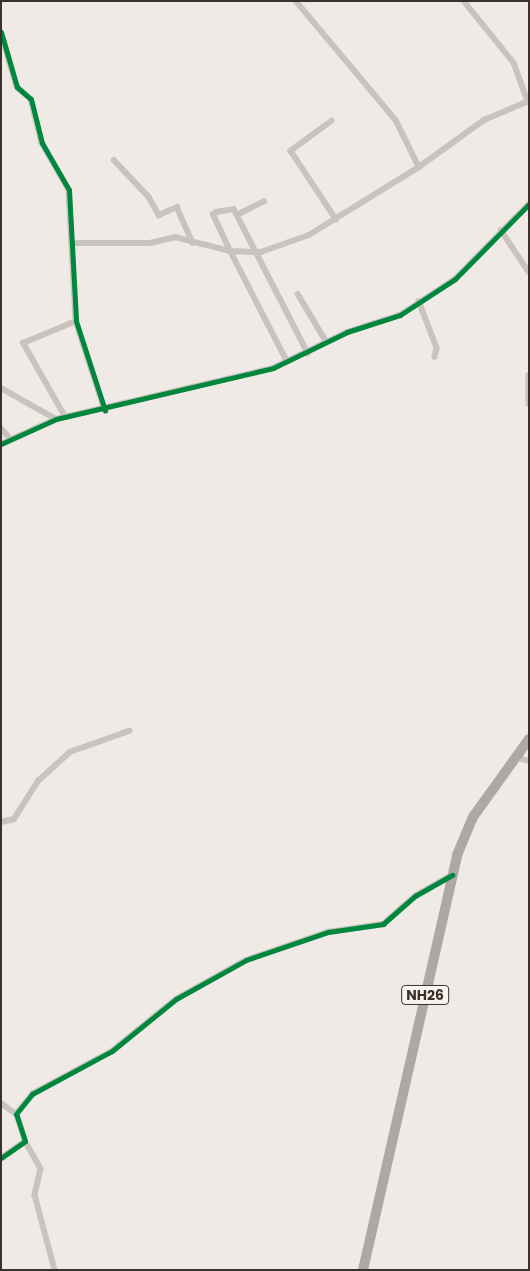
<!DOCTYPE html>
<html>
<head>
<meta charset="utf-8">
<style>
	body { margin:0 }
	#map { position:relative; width:530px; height:1271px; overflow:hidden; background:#efeae6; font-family:Poppins,sans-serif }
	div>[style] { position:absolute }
	.minor>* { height:5.5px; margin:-2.75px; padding:0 2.75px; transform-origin:2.75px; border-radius:2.75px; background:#c9c3be }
	.trunk>* { height:10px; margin:-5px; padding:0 5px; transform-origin:5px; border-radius:5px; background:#aea8a4 }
	.cycleway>* { height:5px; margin:-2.5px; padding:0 2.5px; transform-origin:2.5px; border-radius:2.5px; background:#00873e }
	span { translate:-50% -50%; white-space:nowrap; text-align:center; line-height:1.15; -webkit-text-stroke:4.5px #faf4ef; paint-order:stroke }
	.shield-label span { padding:1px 4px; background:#faf4ef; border:1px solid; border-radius:4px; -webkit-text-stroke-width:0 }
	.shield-label { font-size:14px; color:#3a302c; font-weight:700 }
	.frame { position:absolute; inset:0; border:2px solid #3a302c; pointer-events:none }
</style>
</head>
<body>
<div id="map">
	<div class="minor">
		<i style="left:296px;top:1px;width:155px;rotate:50deg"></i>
		<i style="left:396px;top:120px;width:52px;rotate:63.9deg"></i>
		<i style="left:419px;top:167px;width:80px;rotate:-35.9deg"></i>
		<i style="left:484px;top:120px;width:49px;rotate:-22.9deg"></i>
		<i style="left:464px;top:1px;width:80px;rotate:51.1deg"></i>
		<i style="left:514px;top:63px;width:40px;rotate:69.8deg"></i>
		<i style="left:1px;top:32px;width:57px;rotate:73.8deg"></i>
		<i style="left:17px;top:87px;width:18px;rotate:41deg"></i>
		<i style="left:31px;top:99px;width:45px;rotate:76deg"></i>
		<i style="left:42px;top:143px;width:54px;rotate:60.1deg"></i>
		<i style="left:69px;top:190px;width:131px;rotate:86.9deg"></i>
		<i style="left:76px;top:321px;width:94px;rotate:72deg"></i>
		<i style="left:332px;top:121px;width:51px;rotate:143.8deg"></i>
		<i style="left:291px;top:151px;width:82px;rotate:56.5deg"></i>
		<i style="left:114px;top:160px;width:51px;rotate:46.6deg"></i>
		<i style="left:149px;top:197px;width:21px;rotate:61deg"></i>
		<i style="left:159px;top:215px;width:20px;rotate:-24deg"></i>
		<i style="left:177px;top:207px;width:39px;rotate:66deg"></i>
		<i style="left:237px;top:215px;width:30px;rotate:-27deg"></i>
		<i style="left:501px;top:230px;width:50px;rotate:56.3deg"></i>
		<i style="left:74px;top:243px;width:76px"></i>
		<i style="left:150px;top:243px;width:26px;rotate:-13deg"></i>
		<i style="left:175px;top:237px;width:57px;rotate:14.3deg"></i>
		<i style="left:230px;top:251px;width:31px;rotate:2deg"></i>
		<i style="left:261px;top:252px;width:51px;rotate:-19.5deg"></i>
		<i style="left:309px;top:235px;width:129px;rotate:-31.7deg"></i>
		<i style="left:298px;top:294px;width:55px;rotate:59.2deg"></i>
		<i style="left:419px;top:301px;width:50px;rotate:69deg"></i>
		<i style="left:437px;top:348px;width:9px;rotate:103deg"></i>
		<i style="left:287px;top:362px;width:125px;rotate:-117.2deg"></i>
		<i style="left:230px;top:251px;width:40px;rotate:-115deg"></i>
		<i style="left:213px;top:215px;width:4px;rotate:-45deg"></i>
		<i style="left:216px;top:212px;width:18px;rotate:-9deg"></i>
		<i style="left:234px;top:209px;width:162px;rotate:62.8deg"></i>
		<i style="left:529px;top:375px;width:29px;rotate:90deg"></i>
		<i style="left:1px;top:388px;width:63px;rotate:29.4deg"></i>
		<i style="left:65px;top:417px;width:85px;rotate:-119.6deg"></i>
		<i style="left:23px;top:343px;width:57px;rotate:-22.5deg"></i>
		<i style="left:1px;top:428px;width:13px;rotate:48deg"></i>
		<i style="left:1px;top:444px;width:60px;rotate:-24.4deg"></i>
		<i style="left:56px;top:419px;width:223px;rotate:-13.2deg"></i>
		<i style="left:273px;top:368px;width:82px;rotate:-25.9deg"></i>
		<i style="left:347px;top:332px;width:56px;rotate:-17.8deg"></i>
		<i style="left:400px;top:315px;width:66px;rotate:-33.2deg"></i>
		<i style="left:455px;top:279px;width:105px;rotate:-45.4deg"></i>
		<i style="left:516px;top:757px;width:14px;rotate:17deg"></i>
		<i style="left:1px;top:822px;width:13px;rotate:-13deg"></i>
		<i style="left:14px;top:819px;width:45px;rotate:-57.7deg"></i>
		<i style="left:38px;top:781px;width:43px;rotate:-42.2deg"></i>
		<i style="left:70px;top:752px;width:63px;rotate:-19.6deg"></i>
		<i style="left:1px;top:1103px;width:19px;rotate:36deg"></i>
		<i style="left:25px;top:1141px;width:32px;rotate:60deg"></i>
		<i style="left:41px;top:1169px;width:27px;rotate:103deg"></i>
		<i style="left:35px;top:1195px;width:78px;rotate:75.1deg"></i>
		<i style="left:1px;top:1158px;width:29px;rotate:-35deg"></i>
		<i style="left:25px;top:1141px;width:28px;rotate:-108deg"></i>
		<i style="left:16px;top:1114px;width:26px;rotate:-51deg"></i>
		<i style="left:32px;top:1094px;width:91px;rotate:-28.3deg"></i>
		<i style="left:112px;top:1051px;width:82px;rotate:-39.1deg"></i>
		<i style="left:176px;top:999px;width:80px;rotate:-29.1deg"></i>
		<i style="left:246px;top:960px;width:87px;rotate:-18.9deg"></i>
		<i style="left:328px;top:932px;width:56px;rotate:-8.3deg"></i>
		<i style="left:383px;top:924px;width:43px;rotate:-41.2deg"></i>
		<i style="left:415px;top:896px;width:43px;rotate:-29.6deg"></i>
	</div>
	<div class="trunk">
		<i style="left:363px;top:1270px;width:426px;rotate:-77.2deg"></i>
		<i style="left:457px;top:855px;width:41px;rotate:-67.2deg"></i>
		<i style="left:473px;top:817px;width:96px;rotate:-54.3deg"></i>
	</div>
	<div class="cycleway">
		<i style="left:1px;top:32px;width:57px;rotate:73.8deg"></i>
		<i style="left:17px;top:87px;width:18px;rotate:41deg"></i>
		<i style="left:31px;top:99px;width:45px;rotate:76deg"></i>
		<i style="left:42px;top:143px;width:54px;rotate:60.1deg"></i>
		<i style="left:69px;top:190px;width:131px;rotate:86.9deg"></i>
		<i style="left:76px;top:321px;width:94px;rotate:72deg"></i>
		<i style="left:1px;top:444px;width:60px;rotate:-24.4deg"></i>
		<i style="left:56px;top:419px;width:223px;rotate:-13.2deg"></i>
		<i style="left:273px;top:368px;width:82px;rotate:-25.9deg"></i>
		<i style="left:347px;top:332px;width:56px;rotate:-17.8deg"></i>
		<i style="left:400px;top:315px;width:66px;rotate:-33.2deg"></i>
		<i style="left:455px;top:279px;width:105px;rotate:-45.4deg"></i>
		<i style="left:1px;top:1158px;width:29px;rotate:-35deg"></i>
		<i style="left:25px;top:1141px;width:28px;rotate:-108deg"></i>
		<i style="left:16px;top:1114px;width:26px;rotate:-51deg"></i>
		<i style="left:32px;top:1094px;width:91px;rotate:-28.3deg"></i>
		<i style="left:112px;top:1051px;width:82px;rotate:-39.1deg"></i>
		<i style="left:176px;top:999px;width:80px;rotate:-29.1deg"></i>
		<i style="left:246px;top:960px;width:87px;rotate:-18.9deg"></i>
		<i style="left:328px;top:932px;width:56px;rotate:-8.3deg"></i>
		<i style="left:383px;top:924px;width:43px;rotate:-41.2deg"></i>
		<i style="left:415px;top:896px;width:43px;rotate:-29.6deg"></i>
	</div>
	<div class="shield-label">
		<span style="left:425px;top:995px">NH26</span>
	</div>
	<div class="frame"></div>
</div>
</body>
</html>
